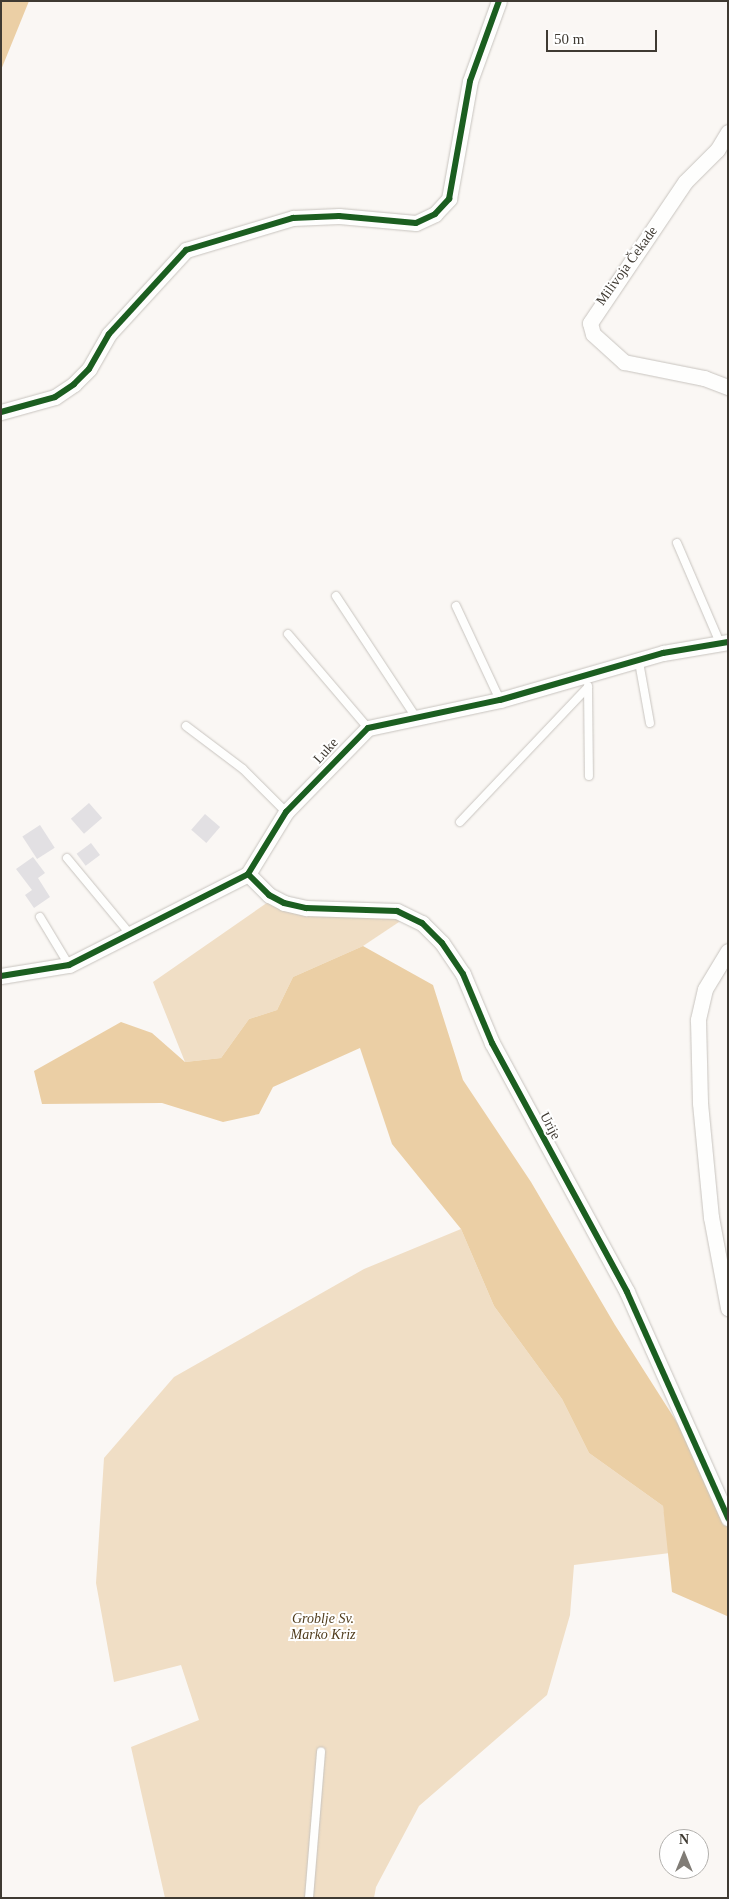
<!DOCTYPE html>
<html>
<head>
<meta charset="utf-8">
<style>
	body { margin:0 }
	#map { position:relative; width:729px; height:1899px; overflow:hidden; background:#faf7f4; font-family:Georgia,serif }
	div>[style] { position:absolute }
	.green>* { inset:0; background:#f0dec5 }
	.forest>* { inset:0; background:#ebcfa5 }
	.building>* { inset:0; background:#e2e0e3; transform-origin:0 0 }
	.roads { filter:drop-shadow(0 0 1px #c8c4bf) drop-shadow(0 0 1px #c8c4bf) }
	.service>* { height:8px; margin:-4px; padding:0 4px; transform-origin:4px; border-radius:4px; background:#fefefd }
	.minor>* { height:15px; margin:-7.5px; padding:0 7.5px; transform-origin:7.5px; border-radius:7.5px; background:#fefefd }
	.cycleway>* { height:6px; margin:-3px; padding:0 3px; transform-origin:3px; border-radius:3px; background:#1b5e20 }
	span { translate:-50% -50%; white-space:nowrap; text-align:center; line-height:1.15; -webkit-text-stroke:4px #fff; paint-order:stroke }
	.street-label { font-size:14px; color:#3f3a32 }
	.park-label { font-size:14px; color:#503c1c; font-style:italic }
	.frame { position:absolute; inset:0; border:2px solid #3f3a32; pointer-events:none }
	.north { position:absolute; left:659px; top:1829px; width:50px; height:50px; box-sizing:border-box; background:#fff; border:1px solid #b2b0ad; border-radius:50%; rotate:0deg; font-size:14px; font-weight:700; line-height:20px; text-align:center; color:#3f3a32 }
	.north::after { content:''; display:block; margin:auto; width:18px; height:22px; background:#807c76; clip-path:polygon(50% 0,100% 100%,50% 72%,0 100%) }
	.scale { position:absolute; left:546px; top:30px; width:111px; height:22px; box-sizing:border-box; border:2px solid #3f3a32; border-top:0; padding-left:6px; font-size:15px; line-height:18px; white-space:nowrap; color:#3f3a32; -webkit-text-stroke:4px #fff; paint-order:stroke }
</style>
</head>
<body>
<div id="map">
	<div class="green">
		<i style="clip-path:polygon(271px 900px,408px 916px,363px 946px,293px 977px,277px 1010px,249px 1019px,221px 1058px,185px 1062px,153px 982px)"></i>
		<i style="clip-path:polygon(461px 1229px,494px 1306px,562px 1399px,589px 1453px,663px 1506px,670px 1553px,574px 1565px,570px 1615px,547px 1695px,419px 1806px,376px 1887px,374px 1898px,165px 1898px,131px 1747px,199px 1720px,181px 1665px,114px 1682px,96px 1583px,104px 1458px,174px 1377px,364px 1269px)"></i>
	</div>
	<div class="forest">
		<i style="clip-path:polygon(1px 1px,29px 1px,1px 70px)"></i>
		<i style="clip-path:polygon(363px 946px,433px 985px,463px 1080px,531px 1182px,615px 1325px,720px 1490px,728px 1512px,728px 1621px,727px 1616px,672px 1592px,663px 1506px,589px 1453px,562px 1399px,494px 1306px,461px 1229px,392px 1144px,360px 1048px,273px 1087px,259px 1114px,223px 1122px,162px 1103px,42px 1104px,34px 1071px,121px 1022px,152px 1033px,185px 1062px,221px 1058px,249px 1019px,277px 1010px,293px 977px)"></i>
	</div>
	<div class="building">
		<i style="left:89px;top:803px;width:20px;height:24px;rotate:49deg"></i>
		<i style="left:205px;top:814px;width:20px;height:21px;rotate:41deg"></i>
		<i style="left:40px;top:825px;width:27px;height:21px;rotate:57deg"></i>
		<i style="left:91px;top:843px;width:15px;height:18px;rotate:53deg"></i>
		<i style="clip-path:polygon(33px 857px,45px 873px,38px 878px,50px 897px,34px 908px,25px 895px,32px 890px,16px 869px)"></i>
	</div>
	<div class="roads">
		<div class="service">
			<i style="left:677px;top:543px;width:109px;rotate:66.7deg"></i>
			<i style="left:336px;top:596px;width:144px;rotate:56.6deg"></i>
			<i style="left:456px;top:606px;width:104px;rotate:64.9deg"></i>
			<i style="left:288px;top:634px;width:123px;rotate:49.6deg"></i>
			<i style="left:639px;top:662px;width:62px;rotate:79.8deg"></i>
			<i style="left:588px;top:686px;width:90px;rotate:89.4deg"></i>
			<i style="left:186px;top:726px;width:71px;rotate:37deg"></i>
			<i style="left:243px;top:769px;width:61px;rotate:45deg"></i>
			<i style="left:460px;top:822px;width:186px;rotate:-46.5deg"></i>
			<i style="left:67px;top:858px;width:100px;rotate:50.3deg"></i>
			<i style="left:40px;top:917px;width:56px;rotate:58.9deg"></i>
			<i style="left:309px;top:1898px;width:147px;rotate:-85.3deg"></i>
		</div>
		<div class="minor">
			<i style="left:728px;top:132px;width:21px;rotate:121deg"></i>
			<i style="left:717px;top:150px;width:45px;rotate:135deg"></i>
			<i style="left:685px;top:182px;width:170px;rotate:124deg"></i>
			<i style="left:590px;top:323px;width:11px;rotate:75deg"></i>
			<i style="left:593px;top:334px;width:42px;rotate:42.1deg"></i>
			<i style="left:624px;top:362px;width:82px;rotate:11.3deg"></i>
			<i style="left:704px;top:378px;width:26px;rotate:21deg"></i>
			<i style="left:1px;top:412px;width:56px;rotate:-15.5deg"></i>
			<i style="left:55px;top:397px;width:23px;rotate:-34deg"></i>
			<i style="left:74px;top:384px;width:21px;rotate:-45deg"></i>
			<i style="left:89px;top:369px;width:40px;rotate:-60.3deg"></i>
			<i style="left:109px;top:334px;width:114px;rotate:-47.5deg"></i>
			<i style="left:186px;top:250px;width:112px;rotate:-16.7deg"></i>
			<i style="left:293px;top:218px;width:46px;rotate:-2.5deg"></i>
			<i style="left:339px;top:216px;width:77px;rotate:5.2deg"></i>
			<i style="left:416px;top:223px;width:21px;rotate:-25deg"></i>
			<i style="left:435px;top:214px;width:21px;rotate:-47deg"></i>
			<i style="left:449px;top:199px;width:120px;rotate:-79.9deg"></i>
			<i style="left:470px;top:81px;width:85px;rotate:-70.1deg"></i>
			<i style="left:248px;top:874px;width:30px;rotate:45deg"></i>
			<i style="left:269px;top:895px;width:17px;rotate:28deg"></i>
			<i style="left:284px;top:903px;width:23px;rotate:13deg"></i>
			<i style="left:306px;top:908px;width:91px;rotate:1.9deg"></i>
			<i style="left:397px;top:911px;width:28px;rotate:26deg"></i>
			<i style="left:422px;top:923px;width:28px;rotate:45deg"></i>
			<i style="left:442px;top:943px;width:37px;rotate:56deg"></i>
			<i style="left:463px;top:974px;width:75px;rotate:67.2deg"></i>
			<i style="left:492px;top:1043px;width:283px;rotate:61.5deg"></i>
			<i style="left:627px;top:1292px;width:248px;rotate:65.9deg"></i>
			<i style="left:728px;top:951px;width:44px;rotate:121.2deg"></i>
			<i style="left:705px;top:989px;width:32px;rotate:103deg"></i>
			<i style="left:698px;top:1020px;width:83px;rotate:88.6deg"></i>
			<i style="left:700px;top:1103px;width:115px;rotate:84.5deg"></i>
			<i style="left:711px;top:1217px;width:93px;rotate:79.4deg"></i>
			<i style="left:1px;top:976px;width:69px;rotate:-9.2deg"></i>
			<i style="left:69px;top:965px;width:201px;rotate:-26.9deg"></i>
			<i style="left:248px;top:874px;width:73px;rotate:-58.5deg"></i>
			<i style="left:286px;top:812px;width:117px;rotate:-45.7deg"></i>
			<i style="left:368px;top:728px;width:135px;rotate:-12deg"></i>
			<i style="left:500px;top:700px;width:170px;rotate:-16.1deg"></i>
			<i style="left:663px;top:653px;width:66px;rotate:-9.6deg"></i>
		</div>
	</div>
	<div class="cycleway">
		<i style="left:1px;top:412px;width:56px;rotate:-15.5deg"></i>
		<i style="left:55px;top:397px;width:23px;rotate:-34deg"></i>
		<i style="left:74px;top:384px;width:21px;rotate:-45deg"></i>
		<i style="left:89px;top:369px;width:40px;rotate:-60.3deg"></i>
		<i style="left:109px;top:334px;width:114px;rotate:-47.5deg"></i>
		<i style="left:186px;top:250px;width:112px;rotate:-16.7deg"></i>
		<i style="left:293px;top:218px;width:46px;rotate:-2.5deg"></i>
		<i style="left:339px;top:216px;width:77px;rotate:5.2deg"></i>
		<i style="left:416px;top:223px;width:21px;rotate:-25deg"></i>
		<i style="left:435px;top:214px;width:21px;rotate:-47deg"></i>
		<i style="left:449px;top:199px;width:120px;rotate:-79.9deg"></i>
		<i style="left:470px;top:81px;width:85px;rotate:-70.1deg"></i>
		<i style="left:248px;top:874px;width:30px;rotate:45deg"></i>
		<i style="left:269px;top:895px;width:17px;rotate:28deg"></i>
		<i style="left:284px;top:903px;width:23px;rotate:13deg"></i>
		<i style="left:306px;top:908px;width:91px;rotate:1.9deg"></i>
		<i style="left:397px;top:911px;width:28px;rotate:26deg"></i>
		<i style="left:422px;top:923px;width:28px;rotate:45deg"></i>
		<i style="left:442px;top:943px;width:37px;rotate:56deg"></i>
		<i style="left:463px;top:974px;width:75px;rotate:67.2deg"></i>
		<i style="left:492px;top:1043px;width:283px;rotate:61.5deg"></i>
		<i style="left:627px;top:1292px;width:248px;rotate:65.9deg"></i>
		<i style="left:1px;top:976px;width:69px;rotate:-9.2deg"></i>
		<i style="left:69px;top:965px;width:201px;rotate:-26.9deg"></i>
		<i style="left:248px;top:874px;width:73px;rotate:-58.5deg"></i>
		<i style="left:286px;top:812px;width:117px;rotate:-45.7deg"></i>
		<i style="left:368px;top:728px;width:135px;rotate:-12deg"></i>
		<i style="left:500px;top:700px;width:170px;rotate:-16.1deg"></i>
		<i style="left:663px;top:653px;width:66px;rotate:-9.6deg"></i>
	</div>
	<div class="street-label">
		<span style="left:627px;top:266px;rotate:-54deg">Milivoja Čekade</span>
		<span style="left:326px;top:751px;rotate:-48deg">Luke</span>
		<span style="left:550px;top:1126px;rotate:62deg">Urije</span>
	</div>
	<div class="park-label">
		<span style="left:323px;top:1627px">Groblje Sv.<br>Marko Kriz</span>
	</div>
	<div class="frame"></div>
	<div class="north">N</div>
	<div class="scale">50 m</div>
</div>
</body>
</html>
